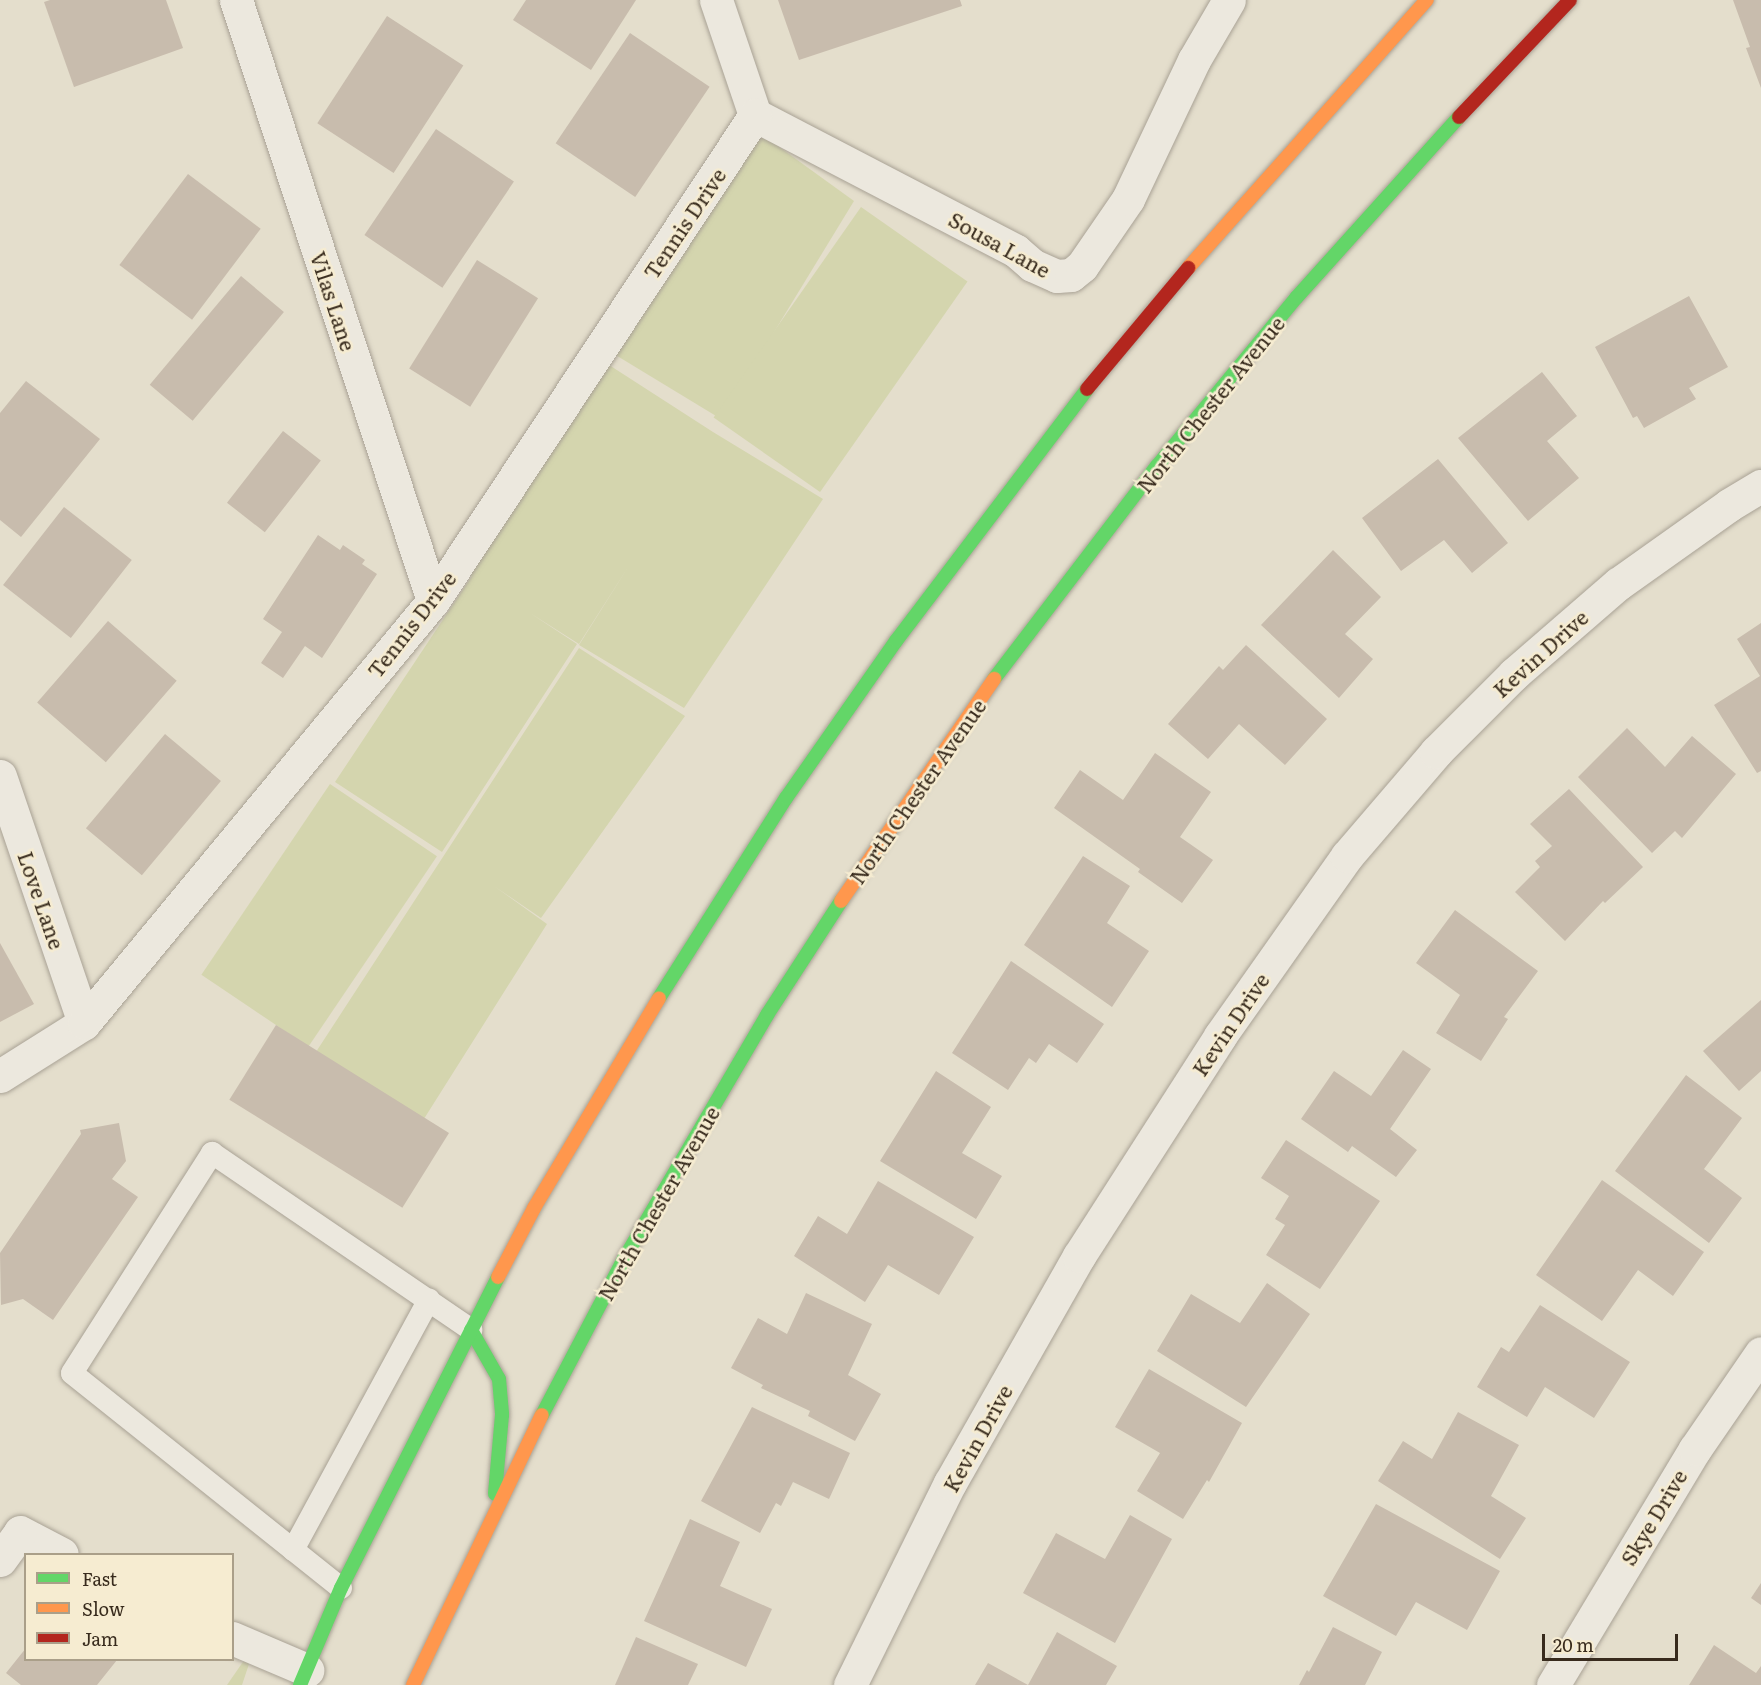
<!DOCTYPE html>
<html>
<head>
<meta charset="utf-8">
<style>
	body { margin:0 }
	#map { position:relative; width:1761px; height:1685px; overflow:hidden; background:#e4decc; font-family:Literata,serif }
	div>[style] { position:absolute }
	.green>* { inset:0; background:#d4d5ae; transform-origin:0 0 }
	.building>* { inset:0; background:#c8bcad; transform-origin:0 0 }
	.roads { filter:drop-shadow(0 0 2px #a9a295) drop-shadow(0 0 2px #a9a295) }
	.lane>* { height:22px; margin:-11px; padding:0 11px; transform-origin:11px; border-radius:11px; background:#ece8de }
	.street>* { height:33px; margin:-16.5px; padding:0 16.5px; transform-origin:16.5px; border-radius:16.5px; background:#ece8de }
	.fast>* { height:14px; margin:-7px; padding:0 7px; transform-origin:7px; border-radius:7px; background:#63d668 }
	.slow>* { height:14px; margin:-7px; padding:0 7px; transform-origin:7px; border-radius:7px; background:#ff974d }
	.jam>* { height:14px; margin:-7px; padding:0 7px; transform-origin:7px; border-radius:7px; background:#b3261e }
	span { translate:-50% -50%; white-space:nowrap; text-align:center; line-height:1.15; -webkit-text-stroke:5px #f6ecd1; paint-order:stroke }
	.street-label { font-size:21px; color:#382b1d }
	.legend { position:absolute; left:24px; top:1553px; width:210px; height:108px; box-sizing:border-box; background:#f6ecd1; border:2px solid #aa9f89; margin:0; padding:8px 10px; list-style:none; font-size:18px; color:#382b1d }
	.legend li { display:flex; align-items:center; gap:12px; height:30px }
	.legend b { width:30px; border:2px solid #aa9f89 }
	.scale { position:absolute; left:1542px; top:1634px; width:136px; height:27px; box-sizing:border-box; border:3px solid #382b1d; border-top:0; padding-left:8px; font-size:18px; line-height:21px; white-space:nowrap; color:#382b1d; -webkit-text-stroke:4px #f6ecd1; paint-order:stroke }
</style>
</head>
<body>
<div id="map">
	<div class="green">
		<i style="clip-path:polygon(760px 133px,854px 201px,721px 419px,609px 351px)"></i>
		<i style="left:861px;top:207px;width:130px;height:257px;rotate:35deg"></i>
		<i style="clip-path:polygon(606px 363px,713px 432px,823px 499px,684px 708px,579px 645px,630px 564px,579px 644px,530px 613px,577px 644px,442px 852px,335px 782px,472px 576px,468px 573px)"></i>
		<i style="clip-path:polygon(579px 648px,685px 716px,541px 918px,494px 886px,547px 924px,422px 1122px,314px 1055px)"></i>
		<i style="left:330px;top:784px;width:129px;height:230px;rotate:34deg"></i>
		<i style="clip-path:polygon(256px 1643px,242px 1685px,227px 1685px)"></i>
	</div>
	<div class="building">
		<i style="clip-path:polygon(50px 0,166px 0,183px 48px,74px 87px,44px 2px)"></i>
		<i style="clip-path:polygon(526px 0,636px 0,591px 70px,513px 20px)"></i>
		<i style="clip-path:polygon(778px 0,960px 0,962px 6px,799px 60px)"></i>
		<i style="clip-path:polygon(1733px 0,1761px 0,1761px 88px,1746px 48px,1750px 47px)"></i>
		<i style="left:387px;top:16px;width:91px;height:128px;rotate:33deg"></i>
		<i style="left:630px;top:33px;width:96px;height:133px;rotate:34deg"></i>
		<i style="left:436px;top:129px;width:94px;height:128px;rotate:34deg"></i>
		<i style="left:188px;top:174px;width:91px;height:114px;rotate:37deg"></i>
		<i style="left:477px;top:260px;width:72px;height:128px;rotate:32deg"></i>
		<i style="left:241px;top:276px;width:56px;height:142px;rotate:40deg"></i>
		<i style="clip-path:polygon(1689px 296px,1728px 367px,1689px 388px,1696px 399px,1644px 428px,1637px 416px,1633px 418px,1595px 347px)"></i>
		<i style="clip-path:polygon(1542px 372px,1577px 416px,1547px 441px,1579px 478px,1528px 521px,1458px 438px)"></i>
		<i style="clip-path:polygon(26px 381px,100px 439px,21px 537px,0 520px,0 413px)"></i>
		<i style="left:283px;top:431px;width:48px;height:91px;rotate:38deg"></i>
		<i style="clip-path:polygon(1438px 459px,1508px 543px,1472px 573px,1444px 540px,1401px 571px,1362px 518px)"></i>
		<i style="left:64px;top:507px;width:86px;height:99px;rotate:38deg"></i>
		<i style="clip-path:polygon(318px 535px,340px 550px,343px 545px,365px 560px,362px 564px,377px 574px,322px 658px,305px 646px,283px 678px,261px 663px,282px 632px,263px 619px)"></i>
		<i style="clip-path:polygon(1333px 550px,1381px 597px,1345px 634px,1373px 659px,1339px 698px,1261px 625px)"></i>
		<i style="left:108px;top:621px;width:91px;height:108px;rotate:41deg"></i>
		<i style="clip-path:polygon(1761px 623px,1761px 771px,1757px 773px,1714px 705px,1760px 676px,1737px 639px)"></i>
		<i style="clip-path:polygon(1246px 645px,1327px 719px,1285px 765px,1239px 724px,1208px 759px,1168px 724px,1219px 666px,1223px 670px)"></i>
		<i style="clip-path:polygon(1627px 728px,1665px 767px,1692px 736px,1736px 774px,1682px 838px,1675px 831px,1652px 853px,1578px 777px)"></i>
		<i style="left:165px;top:734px;width:73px;height:123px;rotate:40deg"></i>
		<i style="clip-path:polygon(1155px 753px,1211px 792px,1180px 837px,1213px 860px,1182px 903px,1138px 872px,1140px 869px,1054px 808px,1080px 770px,1123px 800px)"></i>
		<i style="clip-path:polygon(1569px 789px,1643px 867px,1605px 903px,1603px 901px,1565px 941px,1515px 892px,1540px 867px,1535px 861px,1552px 846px,1530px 824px)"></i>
		<i style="clip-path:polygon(1083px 856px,1130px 886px,1107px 923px,1149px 951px,1112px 1007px,1024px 945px)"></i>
		<i style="clip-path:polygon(1455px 910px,1538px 971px,1504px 1017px,1508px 1019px,1481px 1061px,1436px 1033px,1460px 995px,1416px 963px)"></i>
		<i style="clip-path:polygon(0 943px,34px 1004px,0 1022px)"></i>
		<i style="clip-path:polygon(1011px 961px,1104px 1024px,1077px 1063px,1049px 1044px,1036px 1063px,1029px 1058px,1008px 1090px,952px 1053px)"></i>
		<i style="clip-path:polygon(1761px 1000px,1761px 1071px,1739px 1091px,1703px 1051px)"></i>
		<i style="left:276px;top:1025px;width:204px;height:88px;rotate:32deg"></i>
		<i style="clip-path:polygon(1403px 1050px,1431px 1069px,1390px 1129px,1417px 1150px,1396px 1177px,1352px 1146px,1348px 1152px,1301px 1119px,1334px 1071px,1371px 1096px)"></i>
		<i style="clip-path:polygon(936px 1071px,991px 1107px,962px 1153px,1002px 1176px,976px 1219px,880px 1161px)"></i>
		<i style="clip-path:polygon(1686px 1075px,1742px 1118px,1704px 1169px,1742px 1198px,1709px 1243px,1615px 1171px)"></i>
		<i style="clip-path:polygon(119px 1123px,126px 1161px,112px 1179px,138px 1197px,53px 1320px,23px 1299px,1px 1305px,0 1253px,81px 1134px,80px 1130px)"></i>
		<i style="clip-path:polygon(1286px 1140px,1380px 1201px,1320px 1289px,1266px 1255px,1285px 1225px,1275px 1219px,1289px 1196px,1261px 1178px)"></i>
		<i style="clip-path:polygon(1602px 1180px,1704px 1252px,1673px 1296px,1638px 1270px,1602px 1321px,1536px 1275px)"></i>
		<i style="clip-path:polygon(878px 1181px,974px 1237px,939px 1295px,888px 1265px,865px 1302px,794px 1256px,818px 1216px,847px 1234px)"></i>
		<i style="clip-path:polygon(1267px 1283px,1310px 1314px,1246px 1407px,1157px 1351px,1191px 1294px,1240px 1323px)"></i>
		<i style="clip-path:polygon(806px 1293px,872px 1324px,848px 1375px,881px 1394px,855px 1441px,808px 1416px,810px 1411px,761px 1388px,763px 1385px,731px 1368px,758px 1318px,787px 1334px)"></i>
		<i style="clip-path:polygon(1540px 1305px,1630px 1362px,1594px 1418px,1545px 1387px,1527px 1417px,1477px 1387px,1501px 1347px,1509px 1352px)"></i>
		<i style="clip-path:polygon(1149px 1369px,1242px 1423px,1209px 1482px,1207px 1480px,1183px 1519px,1137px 1491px,1160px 1453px,1115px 1427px)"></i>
		<i style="clip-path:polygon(752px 1407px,850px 1453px,829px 1499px,793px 1482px,781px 1506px,776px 1503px,760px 1533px,701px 1501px)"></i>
		<i style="clip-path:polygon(1458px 1412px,1519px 1445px,1491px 1496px,1526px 1518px,1500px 1559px,1378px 1481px,1403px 1441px,1432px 1459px)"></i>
		<i style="clip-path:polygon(1376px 1504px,1500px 1571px,1467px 1630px,1416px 1602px,1396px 1636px,1323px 1596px)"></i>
		<i style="clip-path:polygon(1130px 1515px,1172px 1539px,1115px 1643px,1023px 1593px,1056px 1533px,1105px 1559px)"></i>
		<i style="clip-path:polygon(690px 1519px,740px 1542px,720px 1586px,772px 1609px,746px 1667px,644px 1621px)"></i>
		<i style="clip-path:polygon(1761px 1583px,1761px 1605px,1751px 1598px)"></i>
		<i style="clip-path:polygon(1333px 1627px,1382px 1652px,1365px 1685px,1299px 1685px,1307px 1670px,1309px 1672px)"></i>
		<i style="clip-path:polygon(1057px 1632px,1117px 1666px,1106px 1685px,975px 1685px,988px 1663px,1028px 1685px)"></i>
		<i style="clip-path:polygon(636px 1637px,698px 1664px,688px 1685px,615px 1685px)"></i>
		<i style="clip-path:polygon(1714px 1645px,1756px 1673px,1761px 1666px,1761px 1685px,1689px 1685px)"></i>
		<i style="clip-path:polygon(26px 1648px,26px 1660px,117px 1660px,97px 1685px,21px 1685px,6px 1673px)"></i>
	</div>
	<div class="roads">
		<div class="lane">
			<i style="left:293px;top:1550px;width:285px;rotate:-61.5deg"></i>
			<i style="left:341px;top:1588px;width:344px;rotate:-141.4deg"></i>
			<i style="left:72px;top:1373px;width:261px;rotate:-57.5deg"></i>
			<i style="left:212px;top:1153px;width:314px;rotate:34.3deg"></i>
		</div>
		<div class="street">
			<i style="left:236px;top:0;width:632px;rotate:71.85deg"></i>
			<i style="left:716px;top:0;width:121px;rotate:71.3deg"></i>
			<i style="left:755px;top:115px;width:294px;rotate:27.5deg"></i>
			<i style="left:1016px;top:251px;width:21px;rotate:41deg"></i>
			<i style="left:1032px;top:265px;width:27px;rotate:24deg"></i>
			<i style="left:1057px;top:276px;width:14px;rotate:-4deg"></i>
			<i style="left:1071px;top:275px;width:14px;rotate:-39deg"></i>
			<i style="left:1082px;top:266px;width:81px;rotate:-55.5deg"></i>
			<i style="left:1128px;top:199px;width:154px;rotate:-64.6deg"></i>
			<i style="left:1194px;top:60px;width:69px;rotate:-59.7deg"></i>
			<i style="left:0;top:776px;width:261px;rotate:71.2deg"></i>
			<i style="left:0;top:1076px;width:99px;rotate:-32.2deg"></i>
			<i style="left:84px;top:1023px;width:548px;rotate:-50.41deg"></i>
			<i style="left:433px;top:601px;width:583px;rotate:-56.47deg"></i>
			<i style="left:20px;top:1532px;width:47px;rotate:27.6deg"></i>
			<i style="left:0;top:1560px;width:34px;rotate:-54deg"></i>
			<i style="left:232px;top:1638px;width:82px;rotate:23.1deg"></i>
			<i style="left:850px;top:1685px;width:225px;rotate:-63.7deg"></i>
			<i style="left:950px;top:1483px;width:261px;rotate:-60.4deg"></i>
			<i style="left:1079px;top:1256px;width:261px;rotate:-57.3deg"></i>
			<i style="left:1220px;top:1036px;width:220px;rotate:-54.8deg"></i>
			<i style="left:1347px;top:856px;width:137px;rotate:-49.4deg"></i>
			<i style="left:1436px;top:752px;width:110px;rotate:-45deg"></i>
			<i style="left:1514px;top:674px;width:138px;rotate:-40.9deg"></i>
			<i style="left:1618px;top:584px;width:136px;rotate:-35.4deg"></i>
			<i style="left:1729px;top:505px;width:37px;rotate:-31deg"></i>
			<i style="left:1553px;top:1685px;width:275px;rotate:-59deg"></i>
			<i style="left:1695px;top:1449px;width:116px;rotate:-55.5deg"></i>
		</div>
		<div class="fast">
			<i style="left:994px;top:679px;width:268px;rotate:-52.6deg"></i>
			<i style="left:1157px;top:466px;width:218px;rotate:-50.4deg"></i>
			<i style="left:1296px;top:298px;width:244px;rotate:-48deg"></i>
			<i style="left:659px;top:998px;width:237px;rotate:-57.6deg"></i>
			<i style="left:786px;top:798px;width:192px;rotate:-55deg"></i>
			<i style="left:896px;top:641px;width:316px;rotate:-52.8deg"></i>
			<i style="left:471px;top:1330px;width:56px;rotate:60.3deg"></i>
			<i style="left:499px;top:1379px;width:36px;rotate:85deg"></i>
			<i style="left:502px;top:1415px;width:79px;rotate:95.1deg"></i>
			<i style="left:542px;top:1415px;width:176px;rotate:-62.3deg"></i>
			<i style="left:624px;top:1259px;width:283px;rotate:-59.6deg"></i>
			<i style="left:767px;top:1015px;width:136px;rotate:-57deg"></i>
			<i style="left:300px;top:1685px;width:105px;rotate:-67.1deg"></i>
			<i style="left:341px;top:1588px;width:348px;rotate:-63.2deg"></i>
		</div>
		<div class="slow">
			<i style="left:1188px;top:268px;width:359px;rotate:-48.3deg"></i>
			<i style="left:841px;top:901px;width:270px;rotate:-55.4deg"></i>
			<i style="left:498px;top:1277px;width:78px;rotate:-62.4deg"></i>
			<i style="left:534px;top:1208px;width:244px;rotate:-59.2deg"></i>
			<i style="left:413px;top:1685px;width:299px;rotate:-64.5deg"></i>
		</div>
		<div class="jam">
			<i style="left:1459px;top:117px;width:161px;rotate:-46.5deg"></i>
			<i style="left:1087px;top:389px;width:158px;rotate:-50.1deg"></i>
		</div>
	</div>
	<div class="street-label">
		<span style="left:684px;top:223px;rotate:-56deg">Tennis Drive</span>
		<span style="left:1000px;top:244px;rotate:29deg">Sousa Lane</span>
		<span style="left:334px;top:301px;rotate:72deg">Vilas Lane</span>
		<span style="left:1210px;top:404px;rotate:-51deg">North Chester Avenue</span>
		<span style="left:411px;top:624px;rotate:-52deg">Tennis Drive</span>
		<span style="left:1540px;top:653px;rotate:-42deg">Kevin Drive</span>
		<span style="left:917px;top:791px;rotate:-55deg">North Chester Avenue</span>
		<span style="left:42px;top:900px;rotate:71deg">Love Lane</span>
		<span style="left:1230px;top:1024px;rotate:-56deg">Kevin Drive</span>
		<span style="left:658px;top:1203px;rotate:-60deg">North Chester Avenue</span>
		<span style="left:977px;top:1438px;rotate:-61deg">Kevin Drive</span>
		<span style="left:1653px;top:1517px;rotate:-59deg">Skye Drive</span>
	</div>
	<ul class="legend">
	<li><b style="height:8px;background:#63d668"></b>Fast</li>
	<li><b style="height:8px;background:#ff974d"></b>Slow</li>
	<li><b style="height:8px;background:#b3261e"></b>Jam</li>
	</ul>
	<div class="scale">20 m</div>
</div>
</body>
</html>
